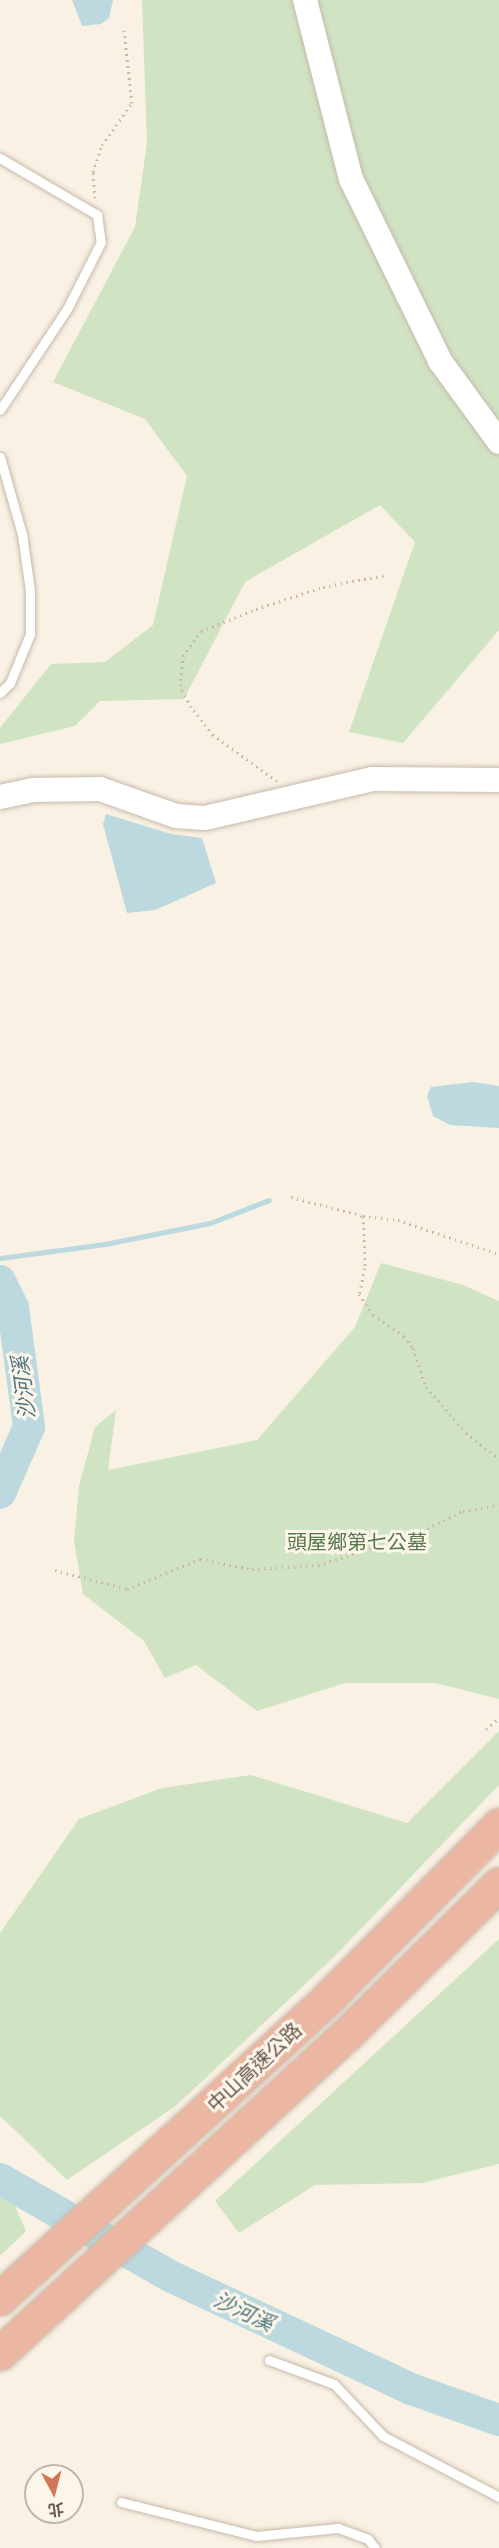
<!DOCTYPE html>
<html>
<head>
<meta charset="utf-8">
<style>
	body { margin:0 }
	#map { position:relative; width:499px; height:2548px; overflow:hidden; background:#f9f1e3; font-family:Ubuntu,"Noto Sans TC",sans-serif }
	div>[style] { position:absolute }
	.green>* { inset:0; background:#d0e4c4 }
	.water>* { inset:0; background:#bbd9df }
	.stream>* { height:5px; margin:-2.5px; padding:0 2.5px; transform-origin:2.5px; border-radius:2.5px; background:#bbd9df }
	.river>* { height:32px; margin:-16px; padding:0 16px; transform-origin:16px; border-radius:16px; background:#bbd9df }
	.path>* { height:3px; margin-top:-1.5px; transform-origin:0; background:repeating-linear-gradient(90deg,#ceb4a2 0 1.5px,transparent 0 6px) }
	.roads { filter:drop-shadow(0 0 2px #c8b9ac) drop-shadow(0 0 2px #c8b9ac) }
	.service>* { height:9px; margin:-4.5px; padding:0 4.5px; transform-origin:4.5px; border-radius:4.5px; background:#fff }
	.tertiary>* { height:24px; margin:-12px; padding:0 12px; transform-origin:12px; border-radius:12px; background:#fff }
	.motorway>* { height:33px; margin:-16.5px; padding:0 16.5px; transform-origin:16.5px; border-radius:16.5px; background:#ebb7a2 }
	span { translate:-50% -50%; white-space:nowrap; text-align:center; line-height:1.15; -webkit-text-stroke:6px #fcf5e9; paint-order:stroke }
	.park-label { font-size:20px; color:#56774a }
	.street-label { font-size:20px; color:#6d594d }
	.water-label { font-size:21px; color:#4a747e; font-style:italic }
	.north { position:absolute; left:24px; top:2464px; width:60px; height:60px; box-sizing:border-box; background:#fcf5e9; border:2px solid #c3b7ab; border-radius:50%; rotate:173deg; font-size:16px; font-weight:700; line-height:24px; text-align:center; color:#6d594d }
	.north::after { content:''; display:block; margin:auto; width:21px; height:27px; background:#d37658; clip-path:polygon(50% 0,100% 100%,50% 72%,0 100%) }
</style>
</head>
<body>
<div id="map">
	<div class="green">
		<i style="clip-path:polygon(142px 0,499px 0,499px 630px,403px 743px,349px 732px,415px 542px,380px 505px,245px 582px,184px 699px,100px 701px,75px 726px,0 744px,0 728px,51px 664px,105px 662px,153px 625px,187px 476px,145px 419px,53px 382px,135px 227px,147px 143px)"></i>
		<i style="clip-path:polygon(381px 1263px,463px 1285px,499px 1301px,499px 1699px,436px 1683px,345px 1683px,257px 1711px,196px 1665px,165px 1678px,144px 1641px,83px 1594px,74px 1542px,79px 1486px,95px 1427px,116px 1410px,108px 1470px,257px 1440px,355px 1327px)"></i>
		<i style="clip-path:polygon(499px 1731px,499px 1785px,336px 1955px,177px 2105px,67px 2180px,0 2116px,0 1933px,79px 1819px,162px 1788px,251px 1775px,407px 1823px)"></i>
		<i style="clip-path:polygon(499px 1939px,499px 2164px,422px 2183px,315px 2185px,239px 2233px,215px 2201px)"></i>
		<i style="clip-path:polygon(0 2194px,14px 2204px,26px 2231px,0 2256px)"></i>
	</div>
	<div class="water">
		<i style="clip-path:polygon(72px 0,113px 0,109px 18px,101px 24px,82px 26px)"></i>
		<i style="clip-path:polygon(106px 814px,171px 834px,202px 838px,216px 883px,155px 910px,127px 913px,103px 824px)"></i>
		<i style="clip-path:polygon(473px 1082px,499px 1086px,499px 1128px,450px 1125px,433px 1116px,427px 1096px,431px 1087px)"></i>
	</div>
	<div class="stream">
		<i style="left:0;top:1258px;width:106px;rotate:-7.6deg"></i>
		<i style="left:105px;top:1244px;width:107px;rotate:-11.3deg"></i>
		<i style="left:210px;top:1223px;width:63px;rotate:-21.3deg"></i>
	</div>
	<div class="river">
		<i style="left:0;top:1281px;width:30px;rotate:64deg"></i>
		<i style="left:13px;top:1308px;width:120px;rotate:82.3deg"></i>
		<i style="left:29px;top:1427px;width:72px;rotate:113.7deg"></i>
		<i style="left:0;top:2179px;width:198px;rotate:29.7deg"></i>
		<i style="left:172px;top:2277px;width:264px;rotate:25.1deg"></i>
		<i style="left:411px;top:2389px;width:93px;rotate:19.4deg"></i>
	</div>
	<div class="path">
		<i style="left:95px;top:198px;width:26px;rotate:-94deg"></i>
		<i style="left:93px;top:172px;width:28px;rotate:-72deg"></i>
		<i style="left:102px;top:145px;width:52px;rotate:-54.5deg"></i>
		<i style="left:132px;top:103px;width:73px;rotate:-96.3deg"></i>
		<i style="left:277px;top:781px;width:79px;rotate:-144.3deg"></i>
		<i style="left:213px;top:735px;width:36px;rotate:-128deg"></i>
		<i style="left:191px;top:707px;width:24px;rotate:-118deg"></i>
		<i style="left:180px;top:686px;width:30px;rotate:-84deg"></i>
		<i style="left:183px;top:656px;width:31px;rotate:-54deg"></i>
		<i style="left:201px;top:631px;width:59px;rotate:-21.8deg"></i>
		<i style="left:256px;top:609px;width:71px;rotate:-18.2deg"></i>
		<i style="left:323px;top:587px;width:63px;rotate:-11deg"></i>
		<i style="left:291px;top:1197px;width:74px;rotate:14.8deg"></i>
		<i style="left:363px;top:1216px;width:52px;rotate:87.8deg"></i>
		<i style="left:365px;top:1268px;width:27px;rotate:103deg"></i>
		<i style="left:359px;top:1294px;width:25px;rotate:56deg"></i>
		<i style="left:373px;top:1315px;width:37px;rotate:34deg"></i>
		<i style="left:404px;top:1336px;width:15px;rotate:53deg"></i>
		<i style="left:413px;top:1348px;width:41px;rotate:71.6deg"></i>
		<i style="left:426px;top:1387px;width:61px;rotate:49deg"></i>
		<i style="left:466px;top:1433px;width:42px;rotate:38.2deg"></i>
		<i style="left:363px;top:1216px;width:35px;rotate:7deg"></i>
		<i style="left:398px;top:1220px;width:107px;rotate:18.6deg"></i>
		<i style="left:55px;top:1570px;width:74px;rotate:14.8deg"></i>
		<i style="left:127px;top:1589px;width:79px;rotate:-22.3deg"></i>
		<i style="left:200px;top:1559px;width:53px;rotate:10.9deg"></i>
		<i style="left:252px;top:1569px;width:66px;rotate:-3.5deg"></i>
		<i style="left:318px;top:1565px;width:97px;rotate:-17.3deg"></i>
		<i style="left:411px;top:1536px;width:58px;rotate:-25.7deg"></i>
		<i style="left:463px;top:1511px;width:36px;rotate:-9deg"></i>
		<i style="left:486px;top:1729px;width:17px;rotate:-40deg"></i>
	</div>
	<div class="roads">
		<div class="service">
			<i style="left:0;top:158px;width:113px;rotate:30.4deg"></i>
			<i style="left:97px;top:215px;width:27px;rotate:82deg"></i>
			<i style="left:101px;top:242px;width:75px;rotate:116.9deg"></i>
			<i style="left:67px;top:309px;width:121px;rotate:123.6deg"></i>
			<i style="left:0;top:457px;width:80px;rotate:74.1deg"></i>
			<i style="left:22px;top:534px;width:58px;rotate:82deg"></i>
			<i style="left:30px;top:591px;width:43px;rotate:90deg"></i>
			<i style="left:30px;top:634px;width:53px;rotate:112.2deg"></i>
			<i style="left:10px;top:683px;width:14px;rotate:135deg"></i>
			<i style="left:269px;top:2360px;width:69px;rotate:20.3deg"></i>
			<i style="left:334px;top:2384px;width:71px;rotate:46.7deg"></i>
			<i style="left:383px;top:2436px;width:131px;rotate:27.7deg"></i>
			<i style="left:121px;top:2502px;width:139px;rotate:14.1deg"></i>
			<i style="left:256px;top:2536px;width:82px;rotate:-5.6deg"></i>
			<i style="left:338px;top:2528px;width:32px;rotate:20deg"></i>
			<i style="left:368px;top:2539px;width:11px;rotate:52deg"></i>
		</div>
		<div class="tertiary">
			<i style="left:305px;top:0;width:185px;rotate:75.6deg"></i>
			<i style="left:351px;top:179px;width:203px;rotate:63.9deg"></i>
			<i style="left:440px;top:361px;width:100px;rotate:53.9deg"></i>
			<i style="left:0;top:797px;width:34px;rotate:-12deg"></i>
			<i style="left:33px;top:790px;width:67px;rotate:-0.9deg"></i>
			<i style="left:100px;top:789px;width:81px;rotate:19.6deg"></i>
			<i style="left:176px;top:816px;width:29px;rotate:4deg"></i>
			<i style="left:205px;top:818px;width:171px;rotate:-13.1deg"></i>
			<i style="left:372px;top:779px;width:127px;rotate:0.5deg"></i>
		</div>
		<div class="motorway">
			<i style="left:0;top:2298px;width:443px;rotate:-42.4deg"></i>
			<i style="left:327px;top:1999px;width:245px;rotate:-45.3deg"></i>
			<i style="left:0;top:2353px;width:483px;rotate:-42.6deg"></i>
			<i style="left:355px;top:2026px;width:202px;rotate:-44.6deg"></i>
		</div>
	</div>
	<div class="park-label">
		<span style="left:357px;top:1541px">頭屋鄉第七公墓</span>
	</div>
	<div class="street-label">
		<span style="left:254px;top:2067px;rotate:-43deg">中山高速公路</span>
	</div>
	<div class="water-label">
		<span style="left:23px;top:1388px;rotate:-97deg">沙河溪</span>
		<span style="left:244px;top:2311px;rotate:25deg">沙河溪</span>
	</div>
	<div class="north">北</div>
</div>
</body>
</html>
